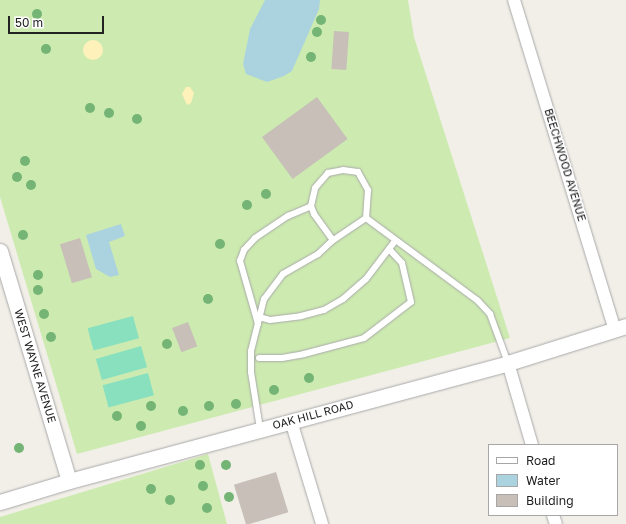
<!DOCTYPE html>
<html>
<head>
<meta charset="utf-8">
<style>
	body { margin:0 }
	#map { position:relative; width:626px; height:524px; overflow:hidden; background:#f2efe9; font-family:"Golos Text",sans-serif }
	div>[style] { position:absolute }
	.grass>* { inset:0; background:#cdebb0 }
	.sand>* { inset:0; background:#fff1ba }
	.round { border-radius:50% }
	.pitch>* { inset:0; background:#88e0be; transform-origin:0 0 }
	.water>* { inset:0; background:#aad3df }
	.building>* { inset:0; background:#c7bfb8; transform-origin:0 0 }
	.roads { filter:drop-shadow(0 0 1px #a9a9a9) drop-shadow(0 0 1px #a9a9a9) }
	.service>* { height:6px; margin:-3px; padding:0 3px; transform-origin:3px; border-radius:3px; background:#fff }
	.minor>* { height:12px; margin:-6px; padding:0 6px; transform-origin:6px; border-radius:6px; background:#fff }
	.tertiary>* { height:15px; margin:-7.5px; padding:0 7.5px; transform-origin:7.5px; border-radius:7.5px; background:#fff }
	.trees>* { width:10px; height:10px; margin:-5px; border-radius:50%; background:#74b475 }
	span { translate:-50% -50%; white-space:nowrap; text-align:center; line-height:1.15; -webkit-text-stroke:3px #fff; paint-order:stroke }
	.street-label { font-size:11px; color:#222 }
	.legend { position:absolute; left:488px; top:444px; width:130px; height:72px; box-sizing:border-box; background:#fff; border:1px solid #a7a7a7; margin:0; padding:5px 7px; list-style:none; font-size:12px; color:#222 }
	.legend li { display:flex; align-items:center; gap:8px; height:20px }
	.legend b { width:20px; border:1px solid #a7a7a7 }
	.scale { position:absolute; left:8px; top:16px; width:96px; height:18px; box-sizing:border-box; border:2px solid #222; border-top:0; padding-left:5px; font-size:12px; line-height:14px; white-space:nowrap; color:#222; -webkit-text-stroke:3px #fff; paint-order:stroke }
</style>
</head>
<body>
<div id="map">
	<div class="grass">
		<i style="clip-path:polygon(0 0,408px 0,414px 37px,510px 338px,77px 454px,0 197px)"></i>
		<i style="clip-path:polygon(208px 454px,227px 524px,0 524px,0 517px)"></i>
	</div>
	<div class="sand">
		<i class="round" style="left:83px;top:40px;width:20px;height:20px"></i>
		<i style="clip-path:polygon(186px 87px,190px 87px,194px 93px,191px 103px,187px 105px,182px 94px)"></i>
	</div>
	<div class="pitch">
		<i style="left:133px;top:316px;width:23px;height:47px;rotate:75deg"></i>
		<i style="left:141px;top:346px;width:22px;height:47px;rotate:74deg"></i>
		<i style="left:148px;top:373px;width:23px;height:47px;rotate:75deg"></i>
	</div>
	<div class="water">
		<i style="clip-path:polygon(265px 0,320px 0,319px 9px,292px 71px,284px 76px,267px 82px,246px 74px,243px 64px,250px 29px)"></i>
		<i style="clip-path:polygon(121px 224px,125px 236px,109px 242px,119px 275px,110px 277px,96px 269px,86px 235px)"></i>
	</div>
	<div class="building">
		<i style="left:334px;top:31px;width:15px;height:38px;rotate:4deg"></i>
		<i style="left:317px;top:97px;width:52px;height:68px;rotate:54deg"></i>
		<i style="left:80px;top:238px;width:41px;height:21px;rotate:73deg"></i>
		<i style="left:188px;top:322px;width:26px;height:17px;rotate:69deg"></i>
		<i style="left:276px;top:472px;width:42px;height:44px;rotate:73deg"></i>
	</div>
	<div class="roads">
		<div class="service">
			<i style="left:311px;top:206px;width:9px;rotate:69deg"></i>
			<i style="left:314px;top:214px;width:32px;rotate:54deg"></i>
			<i style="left:366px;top:218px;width:139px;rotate:36.5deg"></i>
			<i style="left:478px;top:301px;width:18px;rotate:47deg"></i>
			<i style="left:490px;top:314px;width:52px;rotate:69.8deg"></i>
			<i style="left:259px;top:317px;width:11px;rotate:15deg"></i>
			<i style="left:270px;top:320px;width:31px;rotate:-7deg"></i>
			<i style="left:301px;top:316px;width:24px;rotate:-15deg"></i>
			<i style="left:324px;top:310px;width:22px;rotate:-30deg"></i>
			<i style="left:343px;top:299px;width:30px;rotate:-41deg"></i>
			<i style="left:366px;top:279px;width:48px;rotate:-52.7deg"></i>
			<i style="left:258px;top:324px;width:66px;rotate:-105.9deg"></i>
			<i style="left:240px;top:261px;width:12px;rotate:-70deg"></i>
			<i style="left:244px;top:250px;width:16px;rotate:-47deg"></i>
			<i style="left:255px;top:238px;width:40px;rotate:-34deg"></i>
			<i style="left:288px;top:216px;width:25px;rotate:-23deg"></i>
			<i style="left:311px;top:206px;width:18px;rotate:-77deg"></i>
			<i style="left:315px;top:188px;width:20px;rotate:-49deg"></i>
			<i style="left:328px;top:173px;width:15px;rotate:-11deg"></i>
			<i style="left:343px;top:170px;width:15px;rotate:8deg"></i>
			<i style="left:358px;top:172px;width:21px;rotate:61deg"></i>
			<i style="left:368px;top:190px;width:28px;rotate:94deg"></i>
			<i style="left:366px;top:218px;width:40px;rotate:146deg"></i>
			<i style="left:333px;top:240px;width:21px;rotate:137deg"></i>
			<i style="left:318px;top:254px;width:40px;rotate:150.3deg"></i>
			<i style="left:283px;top:274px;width:31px;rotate:127deg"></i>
			<i style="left:264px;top:299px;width:54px;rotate:104deg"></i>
			<i style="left:251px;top:351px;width:21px;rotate:90deg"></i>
			<i style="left:251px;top:372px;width:58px;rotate:81deg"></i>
			<i style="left:259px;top:358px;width:23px"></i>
			<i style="left:282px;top:358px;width:22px;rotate:-10deg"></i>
			<i style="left:304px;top:354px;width:62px;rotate:-14.9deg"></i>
			<i style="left:364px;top:338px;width:59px;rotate:-37.5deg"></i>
			<i style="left:411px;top:302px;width:40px;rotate:-103deg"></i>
			<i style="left:402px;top:263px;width:19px;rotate:-133deg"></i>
		</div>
		<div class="minor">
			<i style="left:514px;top:0;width:345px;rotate:73deg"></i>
			<i style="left:508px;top:363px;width:85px;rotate:73.7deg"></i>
			<i style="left:291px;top:421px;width:108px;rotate:73.2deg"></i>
			<i style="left:553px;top:515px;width:9px;rotate:72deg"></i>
		</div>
		<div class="tertiary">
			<i style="left:0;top:251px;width:240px;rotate:73.3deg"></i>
			<i style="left:0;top:502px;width:72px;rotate:-16.9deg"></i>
			<i style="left:69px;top:481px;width:455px;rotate:-15deg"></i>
			<i style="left:508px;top:363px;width:124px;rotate:-17.4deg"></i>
		</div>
	</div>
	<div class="trees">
		<i style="left:37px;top:14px"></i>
		<i style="left:321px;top:20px"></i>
		<i style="left:317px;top:32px"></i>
		<i style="left:46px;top:49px"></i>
		<i style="left:311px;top:57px"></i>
		<i style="left:90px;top:108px"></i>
		<i style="left:109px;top:113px"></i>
		<i style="left:137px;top:119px"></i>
		<i style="left:25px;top:161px"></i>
		<i style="left:17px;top:177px"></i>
		<i style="left:31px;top:185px"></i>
		<i style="left:266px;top:194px"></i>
		<i style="left:247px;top:205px"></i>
		<i style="left:23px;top:235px"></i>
		<i style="left:220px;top:244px"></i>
		<i style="left:38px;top:275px"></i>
		<i style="left:38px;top:290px"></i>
		<i style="left:208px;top:299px"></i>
		<i style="left:44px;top:314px"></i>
		<i style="left:51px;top:337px"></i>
		<i style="left:167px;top:344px"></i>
		<i style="left:309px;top:378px"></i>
		<i style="left:274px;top:390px"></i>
		<i style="left:236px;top:404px"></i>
		<i style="left:151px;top:406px"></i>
		<i style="left:209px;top:406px"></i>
		<i style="left:183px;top:411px"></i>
		<i style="left:117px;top:416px"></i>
		<i style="left:141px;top:426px"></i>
		<i style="left:19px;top:448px"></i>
		<i style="left:200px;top:465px"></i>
		<i style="left:226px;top:465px"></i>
		<i style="left:203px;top:486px"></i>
		<i style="left:151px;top:489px"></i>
		<i style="left:229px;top:497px"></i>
		<i style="left:170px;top:500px"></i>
		<i style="left:207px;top:508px"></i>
	</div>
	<div class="street-label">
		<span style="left:565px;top:165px;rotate:73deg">BEECHWOOD AVENUE</span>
		<span style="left:35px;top:366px;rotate:73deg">WEST WAYNE AVENUE</span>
		<span style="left:313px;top:415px;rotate:-15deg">OAK HILL ROAD</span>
	</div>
	<ul class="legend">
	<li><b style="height:5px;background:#fff"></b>Road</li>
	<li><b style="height:11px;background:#aad3df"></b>Water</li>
	<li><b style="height:11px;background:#c7bfb8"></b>Building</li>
	</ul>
	<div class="scale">50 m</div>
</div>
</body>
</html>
